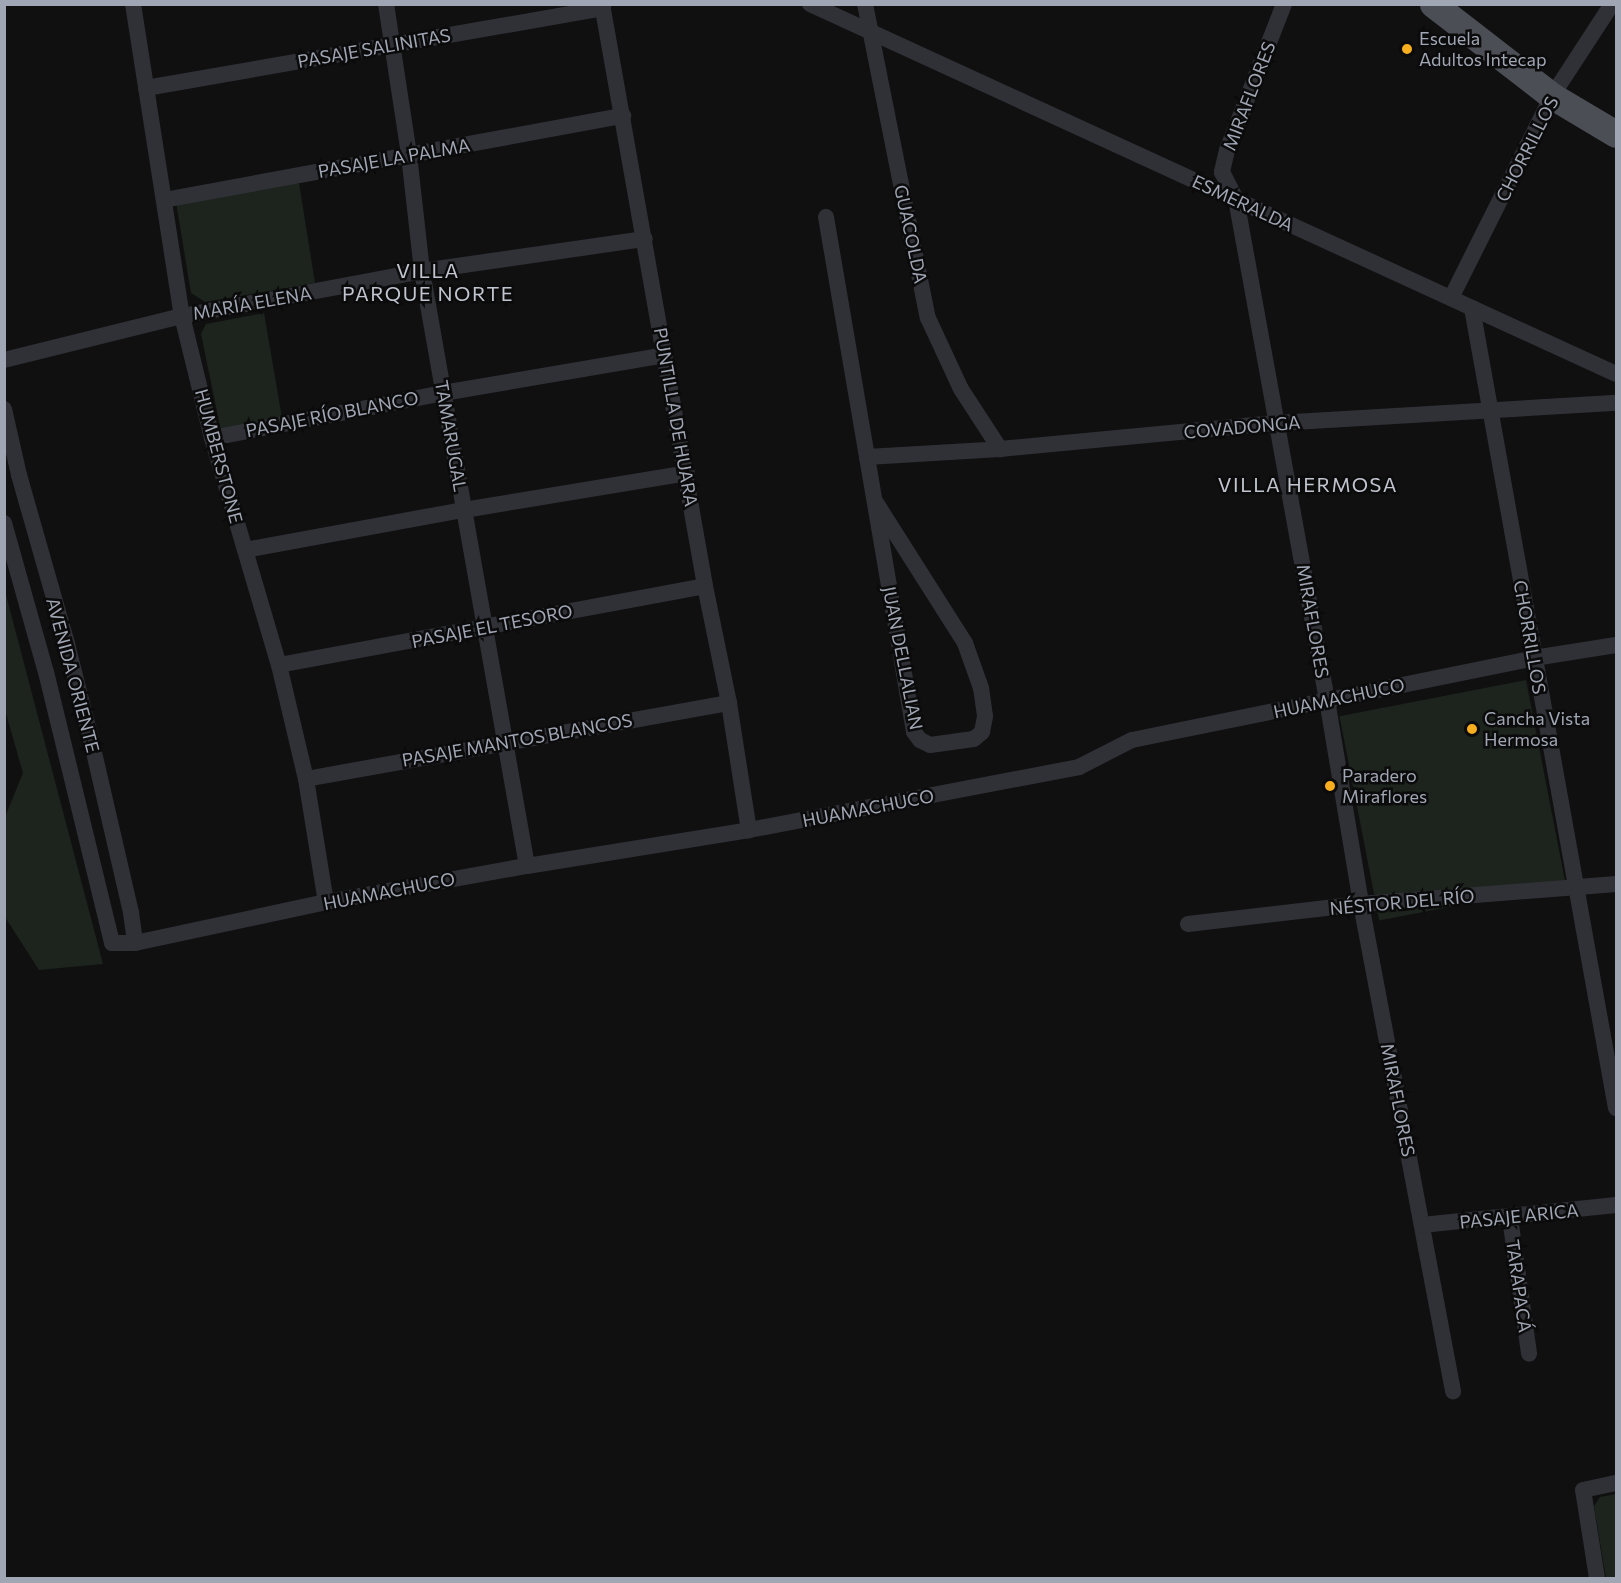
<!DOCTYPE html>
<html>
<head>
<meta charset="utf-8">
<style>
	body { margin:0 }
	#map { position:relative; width:1621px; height:1583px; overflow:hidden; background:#101011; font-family:Commissioner,sans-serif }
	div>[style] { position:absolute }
	.green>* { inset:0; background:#1c241d; transform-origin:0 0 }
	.street>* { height:16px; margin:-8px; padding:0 8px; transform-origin:8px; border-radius:8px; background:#303136 }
	.primary>* { height:27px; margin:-13.5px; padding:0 13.5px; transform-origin:13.5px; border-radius:13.5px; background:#4c4e55 }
	.dots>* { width:16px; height:16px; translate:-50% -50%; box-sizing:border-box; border:3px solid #0b0b0c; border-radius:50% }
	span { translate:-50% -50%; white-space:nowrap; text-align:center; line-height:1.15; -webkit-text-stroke:5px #0b0b0c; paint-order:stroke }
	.poi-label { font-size:18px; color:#a0a6b3 }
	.left { translate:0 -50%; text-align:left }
	.street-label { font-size:18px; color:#a0a6b3 }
	.neighbourhood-label { font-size:20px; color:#c1c5cf; letter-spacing:1.5px }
	.frame { position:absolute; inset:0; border:6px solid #a0a6b3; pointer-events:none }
</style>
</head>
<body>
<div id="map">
	<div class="green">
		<i style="clip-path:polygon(299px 183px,315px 283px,205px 302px,191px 293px,176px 202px)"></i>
		<i style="clip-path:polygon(264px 313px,282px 418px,221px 431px,201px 334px,206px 324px)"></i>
		<i style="clip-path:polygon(5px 591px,103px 964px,39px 970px,5px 917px,5px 817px,23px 773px,5px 710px)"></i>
		<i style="left:1526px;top:680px;width:208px;height:190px;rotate:79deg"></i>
		<i style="clip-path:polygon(1616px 1494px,1616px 1578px,1606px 1578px,1594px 1506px,1600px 1497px)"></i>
	</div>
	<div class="street">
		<i style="left:133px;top:4px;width:316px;rotate:81.1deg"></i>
		<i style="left:182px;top:316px;width:126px;rotate:76.2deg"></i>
		<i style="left:212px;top:438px;width:237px;rotate:73.6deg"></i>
		<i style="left:279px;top:665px;width:117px;rotate:76.7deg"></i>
		<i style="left:306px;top:779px;width:125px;rotate:80.8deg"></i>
		<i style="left:386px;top:4px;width:153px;rotate:81.3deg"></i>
		<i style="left:409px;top:155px;width:117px;rotate:83.6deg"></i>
		<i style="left:422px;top:271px;width:604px;rotate:79.99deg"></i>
		<i style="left:602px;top:4px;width:591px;rotate:79.96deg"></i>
		<i style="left:705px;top:586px;width:119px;rotate:78.4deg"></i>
		<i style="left:729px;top:703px;width:129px;rotate:81.1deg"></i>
		<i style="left:810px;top:4px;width:887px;rotate:24.66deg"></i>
		<i style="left:865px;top:4px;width:320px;rotate:78.7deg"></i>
		<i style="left:928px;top:318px;width:78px;rotate:65.1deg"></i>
		<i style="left:961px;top:389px;width:72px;rotate:57deg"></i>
		<i style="left:1284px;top:4px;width:157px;rotate:111.3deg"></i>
		<i style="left:1227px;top:150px;width:23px;rotate:103deg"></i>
		<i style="left:1222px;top:172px;width:30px;rotate:63deg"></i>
		<i style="left:1236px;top:199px;width:509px;rotate:79.71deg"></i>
		<i style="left:1327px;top:700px;width:207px;rotate:80.5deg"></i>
		<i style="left:1361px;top:904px;width:496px;rotate:79.3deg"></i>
		<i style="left:146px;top:88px;width:464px;rotate:-9.9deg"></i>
		<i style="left:164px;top:200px;width:467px;rotate:-10.4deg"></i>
		<i style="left:826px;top:217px;width:522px;rotate:80.3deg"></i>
		<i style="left:914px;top:732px;width:10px;rotate:53deg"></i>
		<i style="left:920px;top:740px;width:11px;rotate:27deg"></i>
		<i style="left:930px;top:745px;width:44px;rotate:-7.8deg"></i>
		<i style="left:974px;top:739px;width:11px;rotate:-41deg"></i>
		<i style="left:982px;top:732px;width:16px;rotate:-79deg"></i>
		<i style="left:985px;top:716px;width:28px;rotate:-98deg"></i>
		<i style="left:981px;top:688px;width:48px;rotate:-109.6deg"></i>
		<i style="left:965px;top:643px;width:166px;rotate:-122.4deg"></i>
		<i style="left:1451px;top:298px;width:226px;rotate:-63.4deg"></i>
		<i style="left:1552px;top:96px;width:110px;rotate:-56.9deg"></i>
		<i style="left:1472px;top:308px;width:813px;rotate:79.8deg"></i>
		<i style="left:4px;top:360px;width:183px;rotate:-13.9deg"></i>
		<i style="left:182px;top:316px;width:244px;rotate:-10.6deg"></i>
		<i style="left:422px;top:271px;width:225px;rotate:-8.2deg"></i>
		<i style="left:4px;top:409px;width:68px;rotate:77.2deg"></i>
		<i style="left:19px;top:475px;width:176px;rotate:74.1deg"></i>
		<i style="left:67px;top:644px;width:94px;rotate:75.8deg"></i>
		<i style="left:90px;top:735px;width:183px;rotate:77deg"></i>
		<i style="left:131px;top:913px;width:30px;rotate:82deg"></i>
		<i style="left:212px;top:438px;width:235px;rotate:-11deg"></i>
		<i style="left:443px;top:393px;width:225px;rotate:-9.7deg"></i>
		<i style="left:867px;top:457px;width:133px;rotate:-3.4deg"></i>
		<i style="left:1000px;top:449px;width:278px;rotate:-5.4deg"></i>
		<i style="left:1277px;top:423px;width:340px;rotate:-3.4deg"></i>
		<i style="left:4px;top:523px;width:155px;rotate:74.3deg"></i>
		<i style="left:46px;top:672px;width:279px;rotate:76.3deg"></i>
		<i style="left:112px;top:943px;width:23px"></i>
		<i style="left:135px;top:943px;width:195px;rotate:-12.1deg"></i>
		<i style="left:326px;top:902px;width:204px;rotate:-10.2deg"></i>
		<i style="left:527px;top:866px;width:225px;rotate:-9.2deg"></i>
		<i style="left:749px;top:830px;width:336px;rotate:-10.8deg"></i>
		<i style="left:1079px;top:767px;width:59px;rotate:-27deg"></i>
		<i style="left:1132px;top:740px;width:410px;rotate:-11.5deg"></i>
		<i style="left:1534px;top:658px;width:83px;rotate:-9deg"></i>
		<i style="left:245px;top:550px;width:223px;rotate:-10.4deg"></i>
		<i style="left:464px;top:510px;width:226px;rotate:-9.4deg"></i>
		<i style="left:279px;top:665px;width:433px;rotate:-10.5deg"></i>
		<i style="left:306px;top:779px;width:430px;rotate:-10.2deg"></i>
		<i style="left:1188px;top:924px;width:174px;rotate:-6.6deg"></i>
		<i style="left:1361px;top:904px;width:256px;rotate:-4.5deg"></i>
		<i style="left:1510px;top:1218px;width:137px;rotate:82deg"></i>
		<i style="left:1422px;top:1225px;width:195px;rotate:-5.9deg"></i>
		<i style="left:1597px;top:1578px;width:89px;rotate:-99deg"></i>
		<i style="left:1583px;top:1490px;width:34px;rotate:-12deg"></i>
	</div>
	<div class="primary">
		<i style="left:1433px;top:4px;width:150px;rotate:37.7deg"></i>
		<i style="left:1552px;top:96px;width:74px;rotate:30.7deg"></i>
	</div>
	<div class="dots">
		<i style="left:1407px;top:49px;background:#f9ae1f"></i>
		<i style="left:1472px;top:729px;background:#f9ae1f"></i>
		<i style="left:1330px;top:786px;background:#f9ae1f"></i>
	</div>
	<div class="poi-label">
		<span class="left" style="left:1419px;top:49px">Escuela<br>Adultos Intecap</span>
		<span class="left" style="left:1484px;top:729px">Cancha Vista<br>Hermosa</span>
		<span class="left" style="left:1342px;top:786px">Paradero<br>Miraflores</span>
	</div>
	<div class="street-label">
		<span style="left:374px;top:48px;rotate:-10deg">PASAJE SALINITAS</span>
		<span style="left:1249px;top:96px;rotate:-69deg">MIRAFLORES</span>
		<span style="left:1527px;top:149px;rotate:-63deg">CHORRILLOS</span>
		<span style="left:394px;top:158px;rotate:-10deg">PASAJE LA PALMA</span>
		<span style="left:1243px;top:203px;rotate:25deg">ESMERALDA</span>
		<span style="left:911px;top:234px;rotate:78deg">GUACOLDA</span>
		<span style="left:252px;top:303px;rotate:-10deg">MARÍA ELENA</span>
		<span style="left:332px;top:414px;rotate:-11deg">PASAJE RÍO BLANCO</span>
		<span style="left:676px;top:417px;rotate:80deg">PUNTILLA DE HUARA</span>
		<span style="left:1242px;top:427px;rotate:-5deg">COVADONGA</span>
		<span style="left:451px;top:436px;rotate:80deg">TAMARUGAL</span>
		<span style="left:219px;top:456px;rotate:75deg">HUMBERSTONE</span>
		<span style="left:1313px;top:621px;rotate:80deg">MIRAFLORES</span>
		<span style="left:492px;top:626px;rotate:-11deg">PASAJE EL TESORO</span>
		<span style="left:1530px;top:637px;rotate:80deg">CHORRILLOS</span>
		<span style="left:903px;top:658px;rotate:79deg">JUAN DELLALIAN</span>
		<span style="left:73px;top:675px;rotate:75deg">AVENIDA ORIENTE</span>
		<span style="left:1339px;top:698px;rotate:-12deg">HUAMACHUCO</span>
		<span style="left:517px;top:740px;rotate:-10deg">PASAJE MANTOS BLANCOS</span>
		<span style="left:868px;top:808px;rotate:-11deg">HUAMACHUCO</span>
		<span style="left:389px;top:891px;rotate:-11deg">HUAMACHUCO</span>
		<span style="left:1402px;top:902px;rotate:-5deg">NÉSTOR DEL RÍO</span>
		<span style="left:1398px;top:1100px;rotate:79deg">MIRAFLORES</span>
		<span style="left:1519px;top:1216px;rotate:-6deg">PASAJE ARICA</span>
		<span style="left:1519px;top:1286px;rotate:82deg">TARAPACÁ</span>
	</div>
	<div class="neighbourhood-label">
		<span style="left:428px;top:282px">VILLA<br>PARQUE NORTE</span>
		<span style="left:1308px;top:484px">VILLA HERMOSA</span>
	</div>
	<div class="frame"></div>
</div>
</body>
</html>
